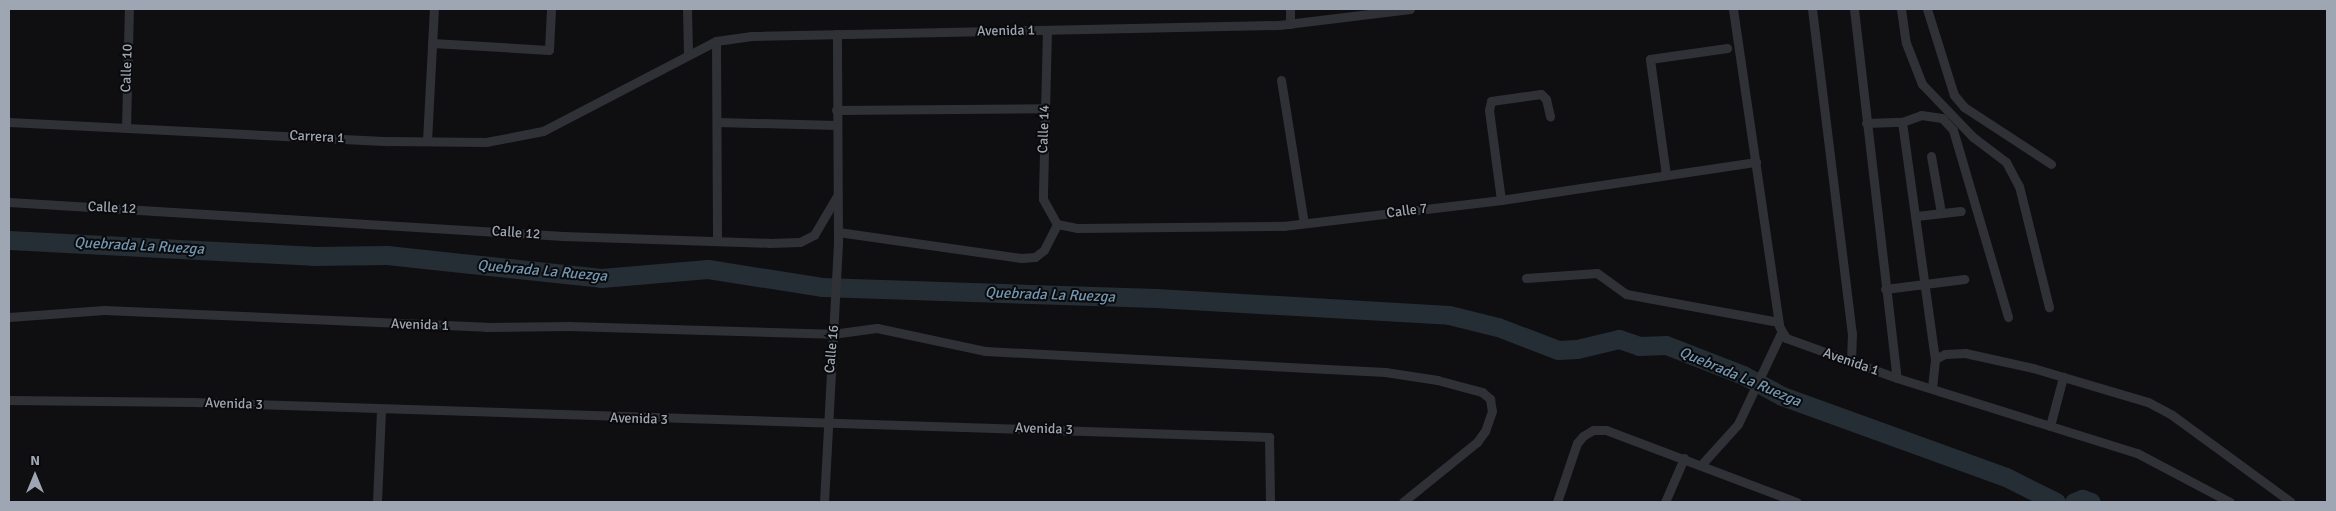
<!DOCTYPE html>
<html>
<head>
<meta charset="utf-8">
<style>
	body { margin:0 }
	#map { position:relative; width:2336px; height:511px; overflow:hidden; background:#0f0f11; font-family:Signika,sans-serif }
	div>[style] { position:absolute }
	.river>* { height:19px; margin:-9.5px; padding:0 9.5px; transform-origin:9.5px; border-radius:9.5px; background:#252e35 }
	.minor>* { height:9px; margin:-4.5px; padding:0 4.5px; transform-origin:4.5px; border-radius:4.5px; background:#303136 }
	span { translate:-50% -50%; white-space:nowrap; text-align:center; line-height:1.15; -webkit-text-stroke:4px #0a0a0c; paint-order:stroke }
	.street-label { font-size:14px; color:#9fa6b3 }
	.water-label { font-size:15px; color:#7396b1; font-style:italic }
	.frame { position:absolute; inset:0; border:10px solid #9fa6b3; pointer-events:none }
	.north { position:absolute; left:10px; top:451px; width:50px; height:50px; -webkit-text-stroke:4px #0a0a0c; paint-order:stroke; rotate:0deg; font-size:14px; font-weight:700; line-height:20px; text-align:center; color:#9fa6b3 }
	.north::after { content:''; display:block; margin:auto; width:18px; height:22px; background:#9fa6b3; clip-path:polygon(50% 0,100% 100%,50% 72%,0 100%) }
</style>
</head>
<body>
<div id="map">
	<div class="river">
		<i style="left:9px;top:240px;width:303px;rotate:3deg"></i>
		<i style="left:312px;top:256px;width:75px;rotate:-0.8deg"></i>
		<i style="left:387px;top:255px;width:215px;rotate:6.1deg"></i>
		<i style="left:601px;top:278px;width:107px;rotate:-4.8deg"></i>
		<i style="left:708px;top:269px;width:115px;rotate:9deg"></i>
		<i style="left:822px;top:287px;width:334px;rotate:1.9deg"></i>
		<i style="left:1156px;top:298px;width:293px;rotate:3.3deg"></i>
		<i style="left:1449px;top:315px;width:50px;rotate:13.8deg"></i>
		<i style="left:1498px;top:327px;width:64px;rotate:21deg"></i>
		<i style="left:1558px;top:350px;width:19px;rotate:-3deg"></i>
		<i style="left:1577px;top:349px;width:43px;rotate:-13.4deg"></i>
		<i style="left:1619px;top:339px;width:21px;rotate:19deg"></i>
		<i style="left:1639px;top:346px;width:27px;rotate:-2deg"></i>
		<i style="left:1666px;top:345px;width:83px;rotate:21.3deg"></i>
		<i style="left:1743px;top:375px;width:44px;rotate:28.3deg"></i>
		<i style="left:1782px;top:396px;width:238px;rotate:19.9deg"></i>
		<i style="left:2006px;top:477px;width:56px;rotate:26.6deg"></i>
		<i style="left:2074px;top:502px;width:9px;rotate:-21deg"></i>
		<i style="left:2082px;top:499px;width:9px;rotate:18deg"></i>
	</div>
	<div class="minor">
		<i style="left:687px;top:9px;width:44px;rotate:88.7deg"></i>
		<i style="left:1290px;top:9px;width:15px;rotate:90deg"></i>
		<i style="left:1733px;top:9px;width:320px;rotate:81.7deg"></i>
		<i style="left:1779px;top:326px;width:14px;rotate:60deg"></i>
		<i style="left:1786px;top:338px;width:118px;rotate:19.8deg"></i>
		<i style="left:1897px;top:378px;width:251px;rotate:17.4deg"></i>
		<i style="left:2137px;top:453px;width:105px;rotate:27.8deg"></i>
		<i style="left:1812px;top:9px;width:326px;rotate:83deg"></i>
		<i style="left:1852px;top:333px;width:29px;rotate:92deg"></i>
		<i style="left:1854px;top:9px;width:371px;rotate:83.4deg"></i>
		<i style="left:1901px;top:9px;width:34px;rotate:82deg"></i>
		<i style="left:1906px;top:43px;width:44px;rotate:68.7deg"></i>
		<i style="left:1922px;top:84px;width:74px;rotate:46.1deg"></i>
		<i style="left:1973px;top:137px;width:41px;rotate:37.1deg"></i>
		<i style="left:2006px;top:162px;width:27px;rotate:62deg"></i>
		<i style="left:2019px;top:186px;width:125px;rotate:76.1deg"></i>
		<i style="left:1927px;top:9px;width:90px;rotate:72.6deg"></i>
		<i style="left:1954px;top:95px;width:16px;rotate:50deg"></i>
		<i style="left:1964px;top:107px;width:104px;rotate:33.2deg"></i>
		<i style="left:1047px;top:30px;width:169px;rotate:91.4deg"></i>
		<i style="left:1043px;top:199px;width:29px;rotate:61deg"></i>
		<i style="left:716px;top:41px;width:200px;rotate:89.7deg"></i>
		<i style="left:432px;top:43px;width:117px;rotate:3.4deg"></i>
		<i style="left:549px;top:50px;width:41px;rotate:-87.2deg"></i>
		<i style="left:1281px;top:80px;width:145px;rotate:80.9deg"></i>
		<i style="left:836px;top:110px;width:209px;rotate:-0.5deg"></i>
		<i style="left:9px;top:122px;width:380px;rotate:2.9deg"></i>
		<i style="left:389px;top:141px;width:97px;rotate:0.6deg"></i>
		<i style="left:486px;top:142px;width:58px;rotate:-10.9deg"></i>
		<i style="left:543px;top:131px;width:195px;rotate:-27.5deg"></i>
		<i style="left:716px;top:41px;width:36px;rotate:-8deg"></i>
		<i style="left:752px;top:36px;width:527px;rotate:-1.2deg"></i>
		<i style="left:1279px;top:25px;width:132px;rotate:-7deg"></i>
		<i style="left:717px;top:122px;width:119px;rotate:1.4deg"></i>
		<i style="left:1902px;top:122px;width:20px;rotate:-20deg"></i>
		<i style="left:1921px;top:115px;width:21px;rotate:8deg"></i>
		<i style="left:1942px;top:118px;width:16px;rotate:47deg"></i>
		<i style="left:1953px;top:130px;width:195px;rotate:73.6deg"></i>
		<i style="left:1866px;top:123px;width:36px;rotate:-2deg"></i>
		<i style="left:1902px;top:122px;width:239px;rotate:82.1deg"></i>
		<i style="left:126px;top:128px;width:119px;rotate:-88.6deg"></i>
		<i style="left:427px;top:141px;width:132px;rotate:-87deg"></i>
		<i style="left:1931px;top:156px;width:58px;rotate:80deg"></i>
		<i style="left:1666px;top:175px;width:117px;rotate:-97.9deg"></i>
		<i style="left:1650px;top:59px;width:78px;rotate:-8.1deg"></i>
		<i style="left:1501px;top:200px;width:91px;rotate:-97.6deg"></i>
		<i style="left:1489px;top:110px;width:9px;rotate:-77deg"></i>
		<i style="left:1491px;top:101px;width:50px;rotate:-8deg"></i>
		<i style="left:1541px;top:94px;width:7px;rotate:45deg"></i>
		<i style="left:1546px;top:99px;width:18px;rotate:77deg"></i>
		<i style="left:9px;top:202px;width:555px;rotate:3.51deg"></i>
		<i style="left:563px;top:236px;width:206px;rotate:1.9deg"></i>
		<i style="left:769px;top:243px;width:31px;rotate:-2deg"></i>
		<i style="left:800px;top:242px;width:16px;rotate:-27deg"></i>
		<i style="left:814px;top:235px;width:45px;rotate:-59.5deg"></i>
		<i style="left:1916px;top:216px;width:45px;rotate:-6.3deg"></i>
		<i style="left:1057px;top:224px;width:20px;rotate:11deg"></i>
		<i style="left:1077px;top:228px;width:206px;rotate:-0.6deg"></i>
		<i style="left:1283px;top:226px;width:220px;rotate:-6.8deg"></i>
		<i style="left:1501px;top:200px;width:258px;rotate:-8.5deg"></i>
		<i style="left:838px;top:232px;width:185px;rotate:8.1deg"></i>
		<i style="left:1021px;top:258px;width:14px;rotate:-4deg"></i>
		<i style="left:1035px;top:257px;width:11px;rotate:-38deg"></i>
		<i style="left:1044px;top:250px;width:29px;rotate:-63deg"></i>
		<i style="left:1526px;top:278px;width:71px;rotate:-4deg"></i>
		<i style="left:1597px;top:273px;width:36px;rotate:36deg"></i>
		<i style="left:1626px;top:294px;width:155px;rotate:10.4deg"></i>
		<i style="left:1885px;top:289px;width:80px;rotate:-7.2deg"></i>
		<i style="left:9px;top:317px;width:95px;rotate:-4.2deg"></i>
		<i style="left:104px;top:310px;width:382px;rotate:2.5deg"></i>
		<i style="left:486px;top:327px;width:83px;rotate:-0.7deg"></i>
		<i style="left:569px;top:326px;width:263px;rotate:1.7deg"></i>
		<i style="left:832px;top:334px;width:45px;rotate:-7.6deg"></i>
		<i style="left:877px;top:328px;width:110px;rotate:12deg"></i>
		<i style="left:985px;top:351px;width:401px;rotate:3deg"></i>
		<i style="left:1385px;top:372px;width:53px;rotate:8.7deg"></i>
		<i style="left:1437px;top:380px;width:47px;rotate:14.9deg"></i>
		<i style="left:1482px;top:392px;width:11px;rotate:41deg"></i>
		<i style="left:1490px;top:399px;width:12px;rotate:81deg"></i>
		<i style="left:1492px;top:411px;width:21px;rotate:109deg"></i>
		<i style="left:1485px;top:431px;width:14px;rotate:126deg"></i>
		<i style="left:1477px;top:442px;width:95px;rotate:141deg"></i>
		<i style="left:1932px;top:388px;width:29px;rotate:-84deg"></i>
		<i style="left:1935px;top:359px;width:11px;rotate:-27deg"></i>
		<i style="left:1945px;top:354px;width:20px;rotate:-3deg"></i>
		<i style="left:1965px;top:353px;width:70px;rotate:12.4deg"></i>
		<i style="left:2033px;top:368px;width:120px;rotate:16.5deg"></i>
		<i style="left:2148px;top:402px;width:27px;rotate:28deg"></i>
		<i style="left:2172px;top:415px;width:147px;rotate:36.2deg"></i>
		<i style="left:9px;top:400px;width:185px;rotate:0.6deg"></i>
		<i style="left:194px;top:402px;width:1076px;rotate:1.86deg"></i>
		<i style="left:1269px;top:437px;width:65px;rotate:89.1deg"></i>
		<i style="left:2050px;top:426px;width:51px;rotate:-75.1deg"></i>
		<i style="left:1701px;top:465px;width:55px;rotate:-47.9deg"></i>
		<i style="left:1738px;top:424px;width:101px;rotate:-64.7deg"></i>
		<i style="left:377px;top:502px;width:91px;rotate:-87.5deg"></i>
		<i style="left:824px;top:502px;width:261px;rotate:-86.9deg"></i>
		<i style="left:838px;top:241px;width:207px;rotate:-90.3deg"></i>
		<i style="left:1557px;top:502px;width:62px;rotate:-71.3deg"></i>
		<i style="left:1577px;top:443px;width:9px;rotate:-49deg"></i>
		<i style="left:1583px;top:436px;width:12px;rotate:-31deg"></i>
		<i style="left:1593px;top:430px;width:13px"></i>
		<i style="left:1606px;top:430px;width:204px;rotate:20.7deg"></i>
		<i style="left:1665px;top:502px;width:48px;rotate:-66.6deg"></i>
	</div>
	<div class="street-label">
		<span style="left:1006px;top:31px;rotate:-1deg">Avenida 1</span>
		<span style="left:127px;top:68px;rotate:-88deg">Calle 10</span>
		<span style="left:1044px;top:129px;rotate:-88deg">Calle 14</span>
		<span style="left:317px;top:137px;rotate:3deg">Carrera 1</span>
		<span style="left:112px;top:208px;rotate:3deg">Calle 12</span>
		<span style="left:1407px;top:211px;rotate:-7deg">Calle 7</span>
		<span style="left:516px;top:233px;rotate:4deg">Calle 12</span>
		<span style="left:420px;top:325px;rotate:2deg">Avenida 1</span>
		<span style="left:832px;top:349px;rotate:-85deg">Calle 16</span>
		<span style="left:1851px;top:362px;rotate:19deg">Avenida 1</span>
		<span style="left:234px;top:404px;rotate:2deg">Avenida 3</span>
		<span style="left:639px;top:419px;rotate:2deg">Avenida 3</span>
		<span style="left:1044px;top:429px;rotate:2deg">Avenida 3</span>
	</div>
	<div class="water-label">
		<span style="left:139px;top:246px;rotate:3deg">Quebrada La Ruezga</span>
		<span style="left:542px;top:271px;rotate:5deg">Quebrada La Ruezga</span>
		<span style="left:1050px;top:295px;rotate:2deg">Quebrada La Ruezga</span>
		<span style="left:1740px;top:377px;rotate:23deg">Quebrada La Ruezga</span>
	</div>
	<div class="frame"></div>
	<div class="north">N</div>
</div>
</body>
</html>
